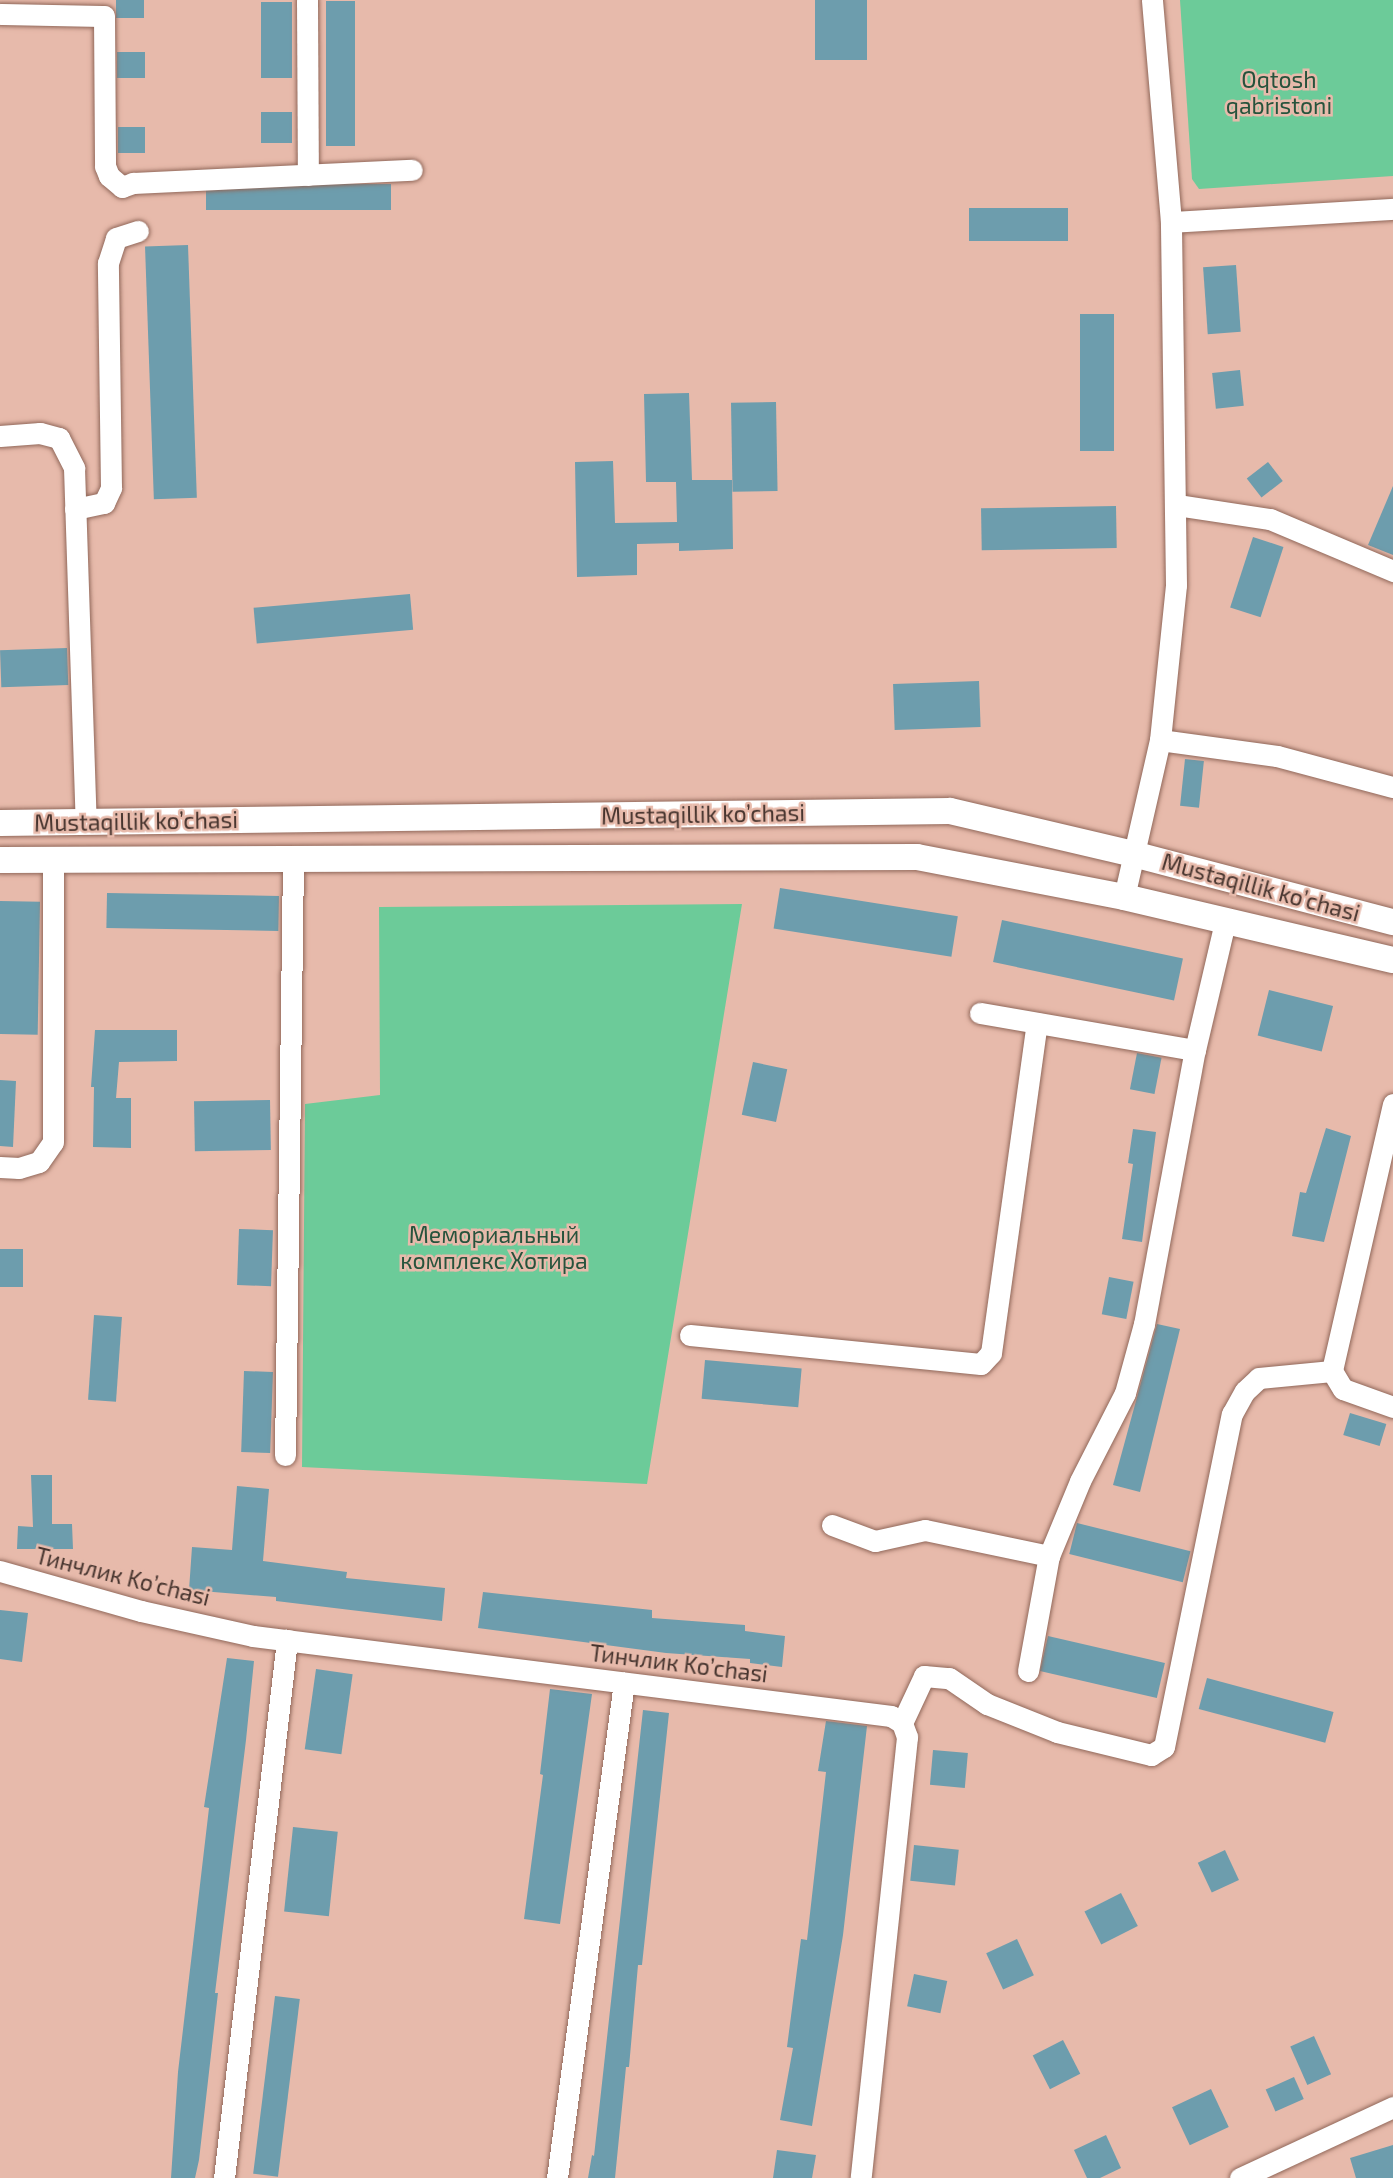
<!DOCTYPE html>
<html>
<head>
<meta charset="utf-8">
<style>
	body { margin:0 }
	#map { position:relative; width:1393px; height:2178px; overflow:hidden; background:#e7baab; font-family:"Exo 2",sans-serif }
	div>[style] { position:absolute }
	.green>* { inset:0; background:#6ccb99 }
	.building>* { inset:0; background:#6d9dad; transform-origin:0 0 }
	.roads { filter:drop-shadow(0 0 2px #91685a) drop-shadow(0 0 2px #91685a) }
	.minor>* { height:21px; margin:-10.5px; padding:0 10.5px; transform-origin:10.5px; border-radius:10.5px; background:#fff }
	.major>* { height:26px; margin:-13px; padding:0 13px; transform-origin:13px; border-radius:13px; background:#fff }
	span { translate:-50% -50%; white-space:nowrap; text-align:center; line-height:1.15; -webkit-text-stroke:5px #e7baab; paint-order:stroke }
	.park-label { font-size:23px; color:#26533c }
	.street-label { font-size:23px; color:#46342e }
</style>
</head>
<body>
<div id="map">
	<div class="green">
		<i style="clip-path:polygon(1180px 0,1393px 0,1393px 176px,1199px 189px,1192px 179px)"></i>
		<i style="clip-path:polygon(742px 904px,647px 1484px,302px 1467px,305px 1104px,380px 1095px,379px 907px)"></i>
	</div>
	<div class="building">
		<i style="left:116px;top:0;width:28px;height:18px"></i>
		<i style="left:815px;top:0;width:52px;height:60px"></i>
		<i style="left:326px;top:1px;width:29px;height:145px"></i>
		<i style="left:261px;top:2px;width:31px;height:76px"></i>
		<i style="left:117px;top:52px;width:28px;height:26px"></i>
		<i style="left:261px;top:112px;width:31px;height:31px"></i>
		<i style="left:118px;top:127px;width:27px;height:26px"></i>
		<i style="left:391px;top:184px;width:26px;height:185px;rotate:90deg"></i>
		<i style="left:1068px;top:208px;width:33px;height:99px;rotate:90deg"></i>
		<i style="left:188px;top:245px;width:253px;height:43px;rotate:88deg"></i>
		<i style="left:1236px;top:265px;width:67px;height:33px;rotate:86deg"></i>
		<i style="left:1114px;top:314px;width:137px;height:34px;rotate:90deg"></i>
		<i style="left:1240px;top:370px;width:36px;height:28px;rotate:84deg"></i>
		<i style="clip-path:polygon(689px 393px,692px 480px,732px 480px,733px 549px,679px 551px,679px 543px,637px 544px,637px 575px,577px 577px,575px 462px,613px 461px,615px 523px,677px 522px,676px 482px,646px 482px,644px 394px)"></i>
		<i style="left:776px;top:402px;width:89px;height:45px;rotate:89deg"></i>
		<i style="left:1268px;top:462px;width:24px;height:27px;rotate:52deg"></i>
		<i style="clip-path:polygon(1393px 486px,1393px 555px,1368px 545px)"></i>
		<i style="left:1116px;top:506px;width:42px;height:135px;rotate:89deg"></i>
		<i style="left:1253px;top:537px;width:32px;height:74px;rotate:18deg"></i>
		<i style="left:410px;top:594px;width:36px;height:157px;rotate:85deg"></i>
		<i style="left:67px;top:648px;width:37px;height:67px;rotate:88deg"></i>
		<i style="left:979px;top:681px;width:46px;height:86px;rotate:88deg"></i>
		<i style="left:1185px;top:759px;width:19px;height:47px;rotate:6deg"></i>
		<i style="left:780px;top:888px;width:180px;height:41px;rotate:9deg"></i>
		<i style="left:107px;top:893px;width:172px;height:35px;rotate:1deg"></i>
		<i style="left:0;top:901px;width:40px;height:133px;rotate:1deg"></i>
		<i style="left:1002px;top:920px;width:185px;height:43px;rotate:12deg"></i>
		<i style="left:1269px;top:990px;width:66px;height:47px;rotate:14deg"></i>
		<i style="clip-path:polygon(95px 1030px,177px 1030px,177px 1061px,119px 1062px,116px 1098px,131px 1098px,131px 1148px,93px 1147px,94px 1087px,91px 1087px)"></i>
		<i style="left:1137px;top:1053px;width:25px;height:37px;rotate:11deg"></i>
		<i style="left:753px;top:1062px;width:35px;height:54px;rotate:12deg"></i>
		<i style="clip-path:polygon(0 1080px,16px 1081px,13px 1147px,0 1146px)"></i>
		<i style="left:270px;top:1100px;width:50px;height:76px;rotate:89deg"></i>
		<i style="clip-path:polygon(1326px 1128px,1351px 1136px,1324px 1242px,1292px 1236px,1300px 1192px,1306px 1193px)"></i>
		<i style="clip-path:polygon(1133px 1129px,1156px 1132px,1142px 1242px,1122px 1239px,1133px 1164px,1128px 1163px)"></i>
		<i style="left:239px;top:1229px;width:34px;height:56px;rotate:2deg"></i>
		<i style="left:0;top:1249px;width:23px;height:38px"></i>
		<i style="left:1109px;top:1277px;width:25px;height:38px;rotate:11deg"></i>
		<i style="left:94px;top:1315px;width:28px;height:85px;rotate:4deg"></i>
		<i style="clip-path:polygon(1157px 1324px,1180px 1329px,1140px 1492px,1113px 1485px)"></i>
		<i style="left:705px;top:1360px;width:97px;height:39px;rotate:5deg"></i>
		<i style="left:244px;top:1371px;width:29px;height:81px;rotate:2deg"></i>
		<i style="left:1350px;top:1413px;width:38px;height:23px;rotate:17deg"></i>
		<i style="clip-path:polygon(31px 1475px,52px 1475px,52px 1524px,72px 1524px,73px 1549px,17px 1549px,18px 1526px,33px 1527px)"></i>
		<i style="clip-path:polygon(237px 1486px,269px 1489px,263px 1561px,347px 1572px,346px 1578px,445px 1588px,442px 1621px,276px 1601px,276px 1597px,189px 1590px,192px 1547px,232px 1550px)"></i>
		<i style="left:1077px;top:1523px;width:117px;height:32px;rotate:14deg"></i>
		<i style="clip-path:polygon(483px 1592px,652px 1610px,652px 1618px,745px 1625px,745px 1631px,785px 1636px,782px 1667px,750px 1663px,750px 1659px,666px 1653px,478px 1628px)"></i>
		<i style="clip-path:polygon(0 1610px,28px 1613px,22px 1662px,0 1659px)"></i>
		<i style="left:1048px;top:1636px;width:120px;height:36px;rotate:13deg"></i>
		<i style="clip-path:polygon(227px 1658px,254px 1661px,246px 1740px,215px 1993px,218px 1993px,199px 2160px,195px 2178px,171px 2178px,178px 2072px,209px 1808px,204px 1807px)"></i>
		<i style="left:316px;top:1669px;width:37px;height:81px;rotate:8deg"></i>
		<i style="left:1207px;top:1678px;width:131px;height:32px;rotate:15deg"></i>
		<i style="clip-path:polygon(550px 1689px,592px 1694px,560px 1924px,524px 1919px,543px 1775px,540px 1774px)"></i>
		<i style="clip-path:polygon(643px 1710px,669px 1713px,642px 1965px,638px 1965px,629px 2067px,626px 2067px,615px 2178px,588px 2178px,592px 2155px,594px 2156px)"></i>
		<i style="clip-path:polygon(826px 1721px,867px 1726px,843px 1935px,812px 2126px,780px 2120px,793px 2048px,787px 2047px,801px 1939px,807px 1940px,826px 1772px,818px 1771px)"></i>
		<i style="left:933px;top:1750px;width:35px;height:35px;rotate:5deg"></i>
		<i style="left:293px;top:1827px;width:45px;height:85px;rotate:6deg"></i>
		<i style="left:914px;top:1845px;width:45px;height:36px;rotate:6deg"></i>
		<i style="left:1225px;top:1850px;width:33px;height:30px;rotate:65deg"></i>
		<i style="left:1121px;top:1893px;width:37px;height:41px;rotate:63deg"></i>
		<i style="left:1017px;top:1939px;width:40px;height:34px;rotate:65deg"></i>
		<i style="left:914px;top:1974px;width:34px;height:33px;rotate:12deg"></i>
		<i style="left:275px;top:1996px;width:25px;height:179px;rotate:7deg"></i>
		<i style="left:1314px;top:2036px;width:42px;height:26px;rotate:66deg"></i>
		<i style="left:1063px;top:2040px;width:38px;height:34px;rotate:63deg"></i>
		<i style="left:1294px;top:2077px;width:24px;height:31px;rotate:66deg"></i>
		<i style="left:1211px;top:2089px;width:42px;height:43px;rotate:65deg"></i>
		<i style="clip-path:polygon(1106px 2135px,1121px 2168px,1100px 2178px,1087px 2178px,1074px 2150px)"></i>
		<i style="clip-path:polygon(1393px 2145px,1393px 2178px,1356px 2178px,1350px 2158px)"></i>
		<i style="clip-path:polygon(777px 2150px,816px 2155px,812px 2178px,773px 2178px)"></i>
	</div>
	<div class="roads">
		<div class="minor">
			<i style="left:307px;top:0;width:175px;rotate:89.7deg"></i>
			<i style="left:0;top:14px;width:104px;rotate:1.1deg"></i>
			<i style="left:104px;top:16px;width:150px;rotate:89.6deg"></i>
			<i style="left:105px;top:166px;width:11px;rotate:68deg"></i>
			<i style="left:109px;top:176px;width:17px;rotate:40deg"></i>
			<i style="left:122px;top:187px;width:12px;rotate:-20deg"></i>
			<i style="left:133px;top:183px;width:279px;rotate:-2.7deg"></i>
			<i style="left:1171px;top:222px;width:222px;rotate:-3.4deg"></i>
			<i style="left:0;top:436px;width:40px;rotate:-4.3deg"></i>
			<i style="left:40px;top:433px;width:20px;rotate:15deg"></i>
			<i style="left:59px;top:438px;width:34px;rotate:63deg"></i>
			<i style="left:74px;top:468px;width:354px;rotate:88.1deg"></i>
			<i style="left:1177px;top:505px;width:94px;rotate:8.6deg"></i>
			<i style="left:1270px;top:519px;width:134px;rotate:22.9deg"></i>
			<i style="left:75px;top:509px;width:30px;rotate:-12deg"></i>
			<i style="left:104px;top:503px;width:17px;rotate:-65deg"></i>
			<i style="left:111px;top:488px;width:225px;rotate:-90.8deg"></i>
			<i style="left:108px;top:263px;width:26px;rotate:-72deg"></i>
			<i style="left:116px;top:238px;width:23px;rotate:-18deg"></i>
			<i style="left:1160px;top:740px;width:118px;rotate:7.8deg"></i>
			<i style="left:1277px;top:756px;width:120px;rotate:15deg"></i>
			<i style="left:1124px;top:897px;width:161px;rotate:-77.1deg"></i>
			<i style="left:1160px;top:740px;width:156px;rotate:-84.1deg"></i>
			<i style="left:1176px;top:585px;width:363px;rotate:-90.8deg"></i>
			<i style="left:1171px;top:222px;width:223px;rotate:-94.9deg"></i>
			<i style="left:980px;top:1013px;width:218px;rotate:9.8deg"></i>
			<i style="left:1393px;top:1104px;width:274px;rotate:102.9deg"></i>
			<i style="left:1332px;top:1371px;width:21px;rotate:59deg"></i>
			<i style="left:1343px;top:1389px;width:53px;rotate:19.8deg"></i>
			<i style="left:0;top:1167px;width:19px;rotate:3deg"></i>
			<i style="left:19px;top:1168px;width:21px;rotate:-17deg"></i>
			<i style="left:39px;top:1162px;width:24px;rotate:-55deg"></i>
			<i style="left:53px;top:1142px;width:282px;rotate:-90deg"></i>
			<i style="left:690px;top:1335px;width:292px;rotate:5.7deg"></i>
			<i style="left:981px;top:1364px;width:15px;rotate:-48deg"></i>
			<i style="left:991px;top:1353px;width:333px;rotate:-82.1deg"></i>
			<i style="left:285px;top:1455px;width:596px;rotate:-89.23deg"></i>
			<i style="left:832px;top:1525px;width:46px;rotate:20.4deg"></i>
			<i style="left:875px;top:1541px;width:51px;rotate:-12.4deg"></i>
			<i style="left:925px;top:1530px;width:127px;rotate:11.8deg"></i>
			<i style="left:0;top:1571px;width:147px;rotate:15.8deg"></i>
			<i style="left:141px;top:1611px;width:115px;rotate:12.6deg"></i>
			<i style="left:253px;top:1636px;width:643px;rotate:7.15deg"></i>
			<i style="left:891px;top:1716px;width:13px;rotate:32deg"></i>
			<i style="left:902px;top:1723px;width:15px;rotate:70deg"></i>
			<i style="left:907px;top:1737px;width:443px;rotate:96deg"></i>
			<i style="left:1028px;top:1671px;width:117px;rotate:-79.7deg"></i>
			<i style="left:1049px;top:1556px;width:81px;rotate:-67.5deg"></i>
			<i style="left:1080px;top:1481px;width:99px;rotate:-62.9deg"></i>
			<i style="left:1125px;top:1393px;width:72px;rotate:-74.6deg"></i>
			<i style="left:1144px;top:1324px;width:279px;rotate:-79.5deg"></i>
			<i style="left:1195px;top:1050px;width:131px;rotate:-76.8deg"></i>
			<i style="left:902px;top:1723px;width:52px;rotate:-64.9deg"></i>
			<i style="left:924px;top:1676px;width:25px;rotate:5deg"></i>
			<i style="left:949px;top:1678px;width:46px;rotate:34.4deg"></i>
			<i style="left:987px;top:1704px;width:75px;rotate:21.8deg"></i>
			<i style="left:1057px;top:1732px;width:97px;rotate:13.7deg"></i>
			<i style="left:1151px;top:1755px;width:15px;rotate:-32deg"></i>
			<i style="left:1164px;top:1747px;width:340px;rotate:-78.5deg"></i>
			<i style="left:1232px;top:1414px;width:26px;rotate:-61deg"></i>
			<i style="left:1245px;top:1391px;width:19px;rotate:-43deg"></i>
			<i style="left:1259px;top:1378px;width:73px;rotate:-5.5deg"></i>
			<i style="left:224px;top:2178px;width:542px;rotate:-83.32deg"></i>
			<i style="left:557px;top:2178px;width:500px;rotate:-82.3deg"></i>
			<i style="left:1240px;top:2178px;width:169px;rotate:-24.9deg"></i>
		</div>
		<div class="major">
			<i style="left:0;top:823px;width:950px;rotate:-0.72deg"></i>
			<i style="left:950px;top:811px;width:188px;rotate:13.2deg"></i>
			<i style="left:1133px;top:854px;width:269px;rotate:14.7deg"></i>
			<i style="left:0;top:860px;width:917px;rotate:-0.19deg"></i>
			<i style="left:917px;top:857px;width:211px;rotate:10.9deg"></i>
			<i style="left:1124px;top:897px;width:276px;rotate:13.2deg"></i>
		</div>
	</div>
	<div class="park-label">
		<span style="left:1279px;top:92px">Oqtosh<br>qabristoni</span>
		<span style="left:494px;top:1247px">Мемориальный<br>комплекс Хотира</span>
	</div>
	<div class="street-label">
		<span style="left:703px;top:814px;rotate:-1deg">Mustaqillik ko’chasi</span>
		<span style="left:136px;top:821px;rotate:-1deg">Mustaqillik ko’chasi</span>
		<span style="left:1261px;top:887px;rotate:15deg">Mustaqillik ko’chasi</span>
		<span style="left:123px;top:1576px;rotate:14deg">Тинчлик Ko’chasi</span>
		<span style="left:679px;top:1663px;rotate:7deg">Тинчлик Ko’chasi</span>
	</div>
</div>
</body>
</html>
